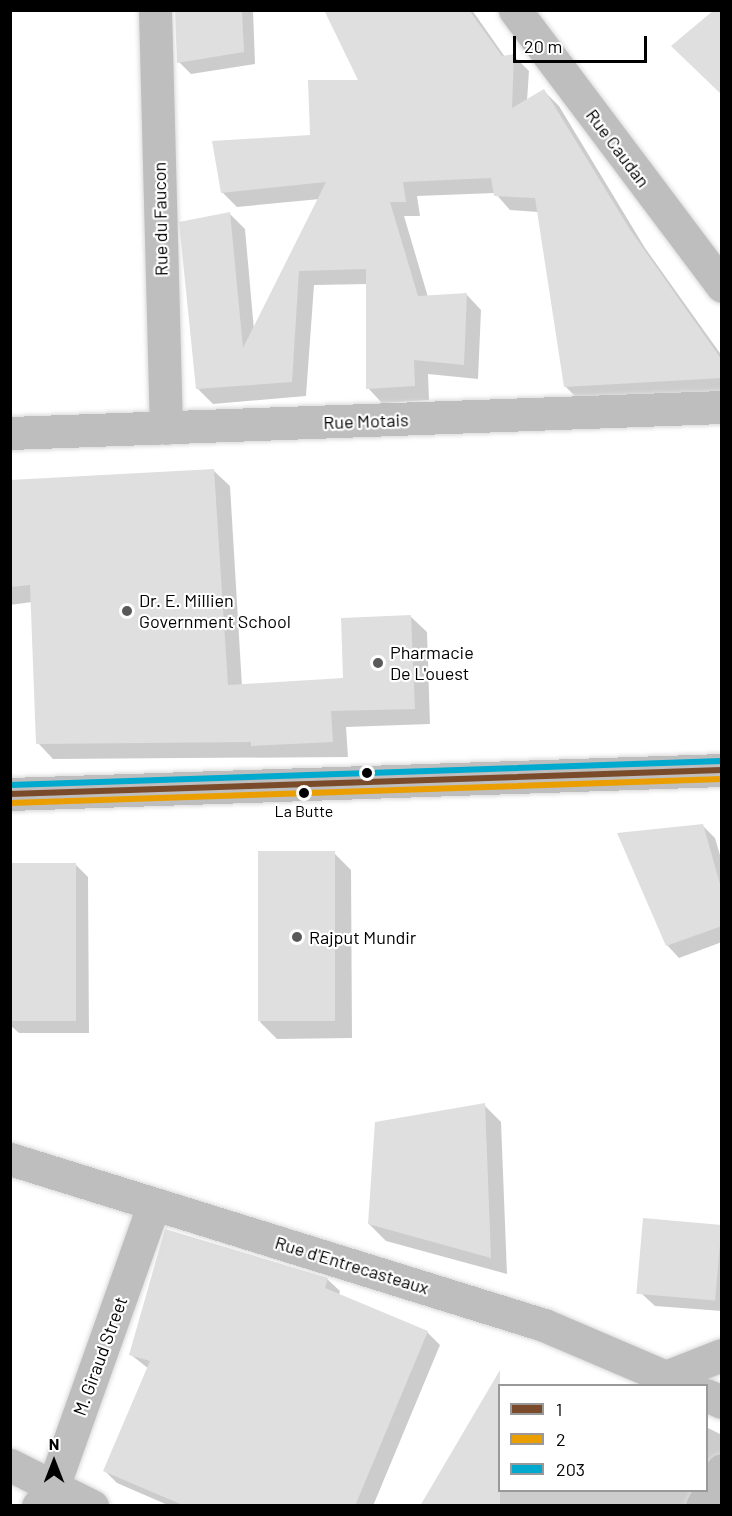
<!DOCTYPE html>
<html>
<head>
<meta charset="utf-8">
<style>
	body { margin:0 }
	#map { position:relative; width:732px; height:1516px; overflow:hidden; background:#fff; font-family:Barlow,sans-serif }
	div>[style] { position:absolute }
	.shadow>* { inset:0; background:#0003 }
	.building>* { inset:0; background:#dfdfdf; transform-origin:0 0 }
	.roads { filter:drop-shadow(0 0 2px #dbdbdb) drop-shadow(0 0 2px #dbdbdb) }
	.minor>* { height:33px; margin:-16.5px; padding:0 16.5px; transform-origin:16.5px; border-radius:16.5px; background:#bebebe }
	.tertiary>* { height:33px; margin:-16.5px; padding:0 16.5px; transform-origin:16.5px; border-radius:16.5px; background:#bebebe }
	.primary>* { height:33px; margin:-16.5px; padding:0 16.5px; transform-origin:16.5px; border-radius:16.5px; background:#bebebe }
	.bus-1>* { height:6px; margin:-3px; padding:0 3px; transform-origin:3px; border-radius:3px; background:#7a4b2a }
	.bus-2>* { height:6px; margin:-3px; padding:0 3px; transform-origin:3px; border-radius:3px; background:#eb9e00 }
	.bus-3>* { height:6px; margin:-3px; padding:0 3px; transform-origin:3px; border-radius:3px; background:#00a9ce }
	.dots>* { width:16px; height:16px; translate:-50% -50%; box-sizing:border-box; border:3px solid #fff; border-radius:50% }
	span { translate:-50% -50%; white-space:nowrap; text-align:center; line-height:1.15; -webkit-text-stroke:4.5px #fff; paint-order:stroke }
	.bus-label { font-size:16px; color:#000 }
	.street-label { font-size:18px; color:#000 }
	.poi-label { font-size:18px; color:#000 }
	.left { translate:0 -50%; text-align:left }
	.frame { position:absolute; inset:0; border:12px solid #000; pointer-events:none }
	.legend { position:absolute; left:498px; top:1384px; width:210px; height:108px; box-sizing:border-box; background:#fff; border:2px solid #999; margin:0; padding:8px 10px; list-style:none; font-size:18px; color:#000 }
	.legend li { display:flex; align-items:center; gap:12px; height:30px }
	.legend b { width:30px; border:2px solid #999 }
	.north { position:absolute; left:24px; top:1432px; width:60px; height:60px; -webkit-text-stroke:4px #fff; paint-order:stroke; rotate:0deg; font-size:16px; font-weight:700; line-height:24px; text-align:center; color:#000 }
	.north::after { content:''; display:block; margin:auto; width:21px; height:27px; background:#000; clip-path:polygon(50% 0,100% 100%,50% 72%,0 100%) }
	.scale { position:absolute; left:513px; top:36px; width:134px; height:27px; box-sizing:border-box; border:3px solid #000; border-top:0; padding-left:8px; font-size:18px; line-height:21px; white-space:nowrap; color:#000; -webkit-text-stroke:4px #fff; paint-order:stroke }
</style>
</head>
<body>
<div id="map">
	<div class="shadow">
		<i style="clip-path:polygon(176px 10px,253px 10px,255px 64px,191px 74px,179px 62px)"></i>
		<i style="clip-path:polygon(339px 10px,472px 10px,505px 57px,514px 56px,529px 71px,527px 101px,544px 91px,559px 106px,645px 248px,722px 356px,722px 393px,580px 401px,565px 386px,538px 212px,510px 210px,495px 193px,417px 196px,420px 216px,404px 216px,428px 297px,467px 295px,481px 310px,478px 379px,428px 374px,429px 400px,382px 403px,368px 388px,368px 284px,314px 285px,306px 396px,213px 404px,198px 389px,230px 214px,245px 229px,254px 330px,320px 199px,237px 207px,222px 192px,312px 137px,360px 81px)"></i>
		<i style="clip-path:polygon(214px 471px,230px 486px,242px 686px,345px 679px,411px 617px,427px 632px,430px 724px,346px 727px,348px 757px,53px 759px,38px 743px,32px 602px,10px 605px,10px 481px)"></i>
		<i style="clip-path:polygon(702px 825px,715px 838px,722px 862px,722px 942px,679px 958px,667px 945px)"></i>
		<i style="clip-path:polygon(334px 853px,351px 870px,352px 1038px,277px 1039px,260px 1022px)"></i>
		<i style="clip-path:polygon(75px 864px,88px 877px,89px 1033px,19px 1033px,10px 1025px,10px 865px)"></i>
		<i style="clip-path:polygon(484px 1105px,501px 1122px,507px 1274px,386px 1241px,369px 1224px)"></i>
		<i style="clip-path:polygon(722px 1226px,722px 1311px,655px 1306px,642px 1294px)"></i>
		<i style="clip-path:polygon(327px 1279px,340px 1291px,339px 1295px,427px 1332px,440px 1345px,373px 1506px,170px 1506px,117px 1483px,105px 1471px,149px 1369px,130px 1354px)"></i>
		<i style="clip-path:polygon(706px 1427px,722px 1435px,722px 1474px,704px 1506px,422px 1506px,500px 1490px,706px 1490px)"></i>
	</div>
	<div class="building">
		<i style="clip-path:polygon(175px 10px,242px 10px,244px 52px,177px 63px)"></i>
		<i style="clip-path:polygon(324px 10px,469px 10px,502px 56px,514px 54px,512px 108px,544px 89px,631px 231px,722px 360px,722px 378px,564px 387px,535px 198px,494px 196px,491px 178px,403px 182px,406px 202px,390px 202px,418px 296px,467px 293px,464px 365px,414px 360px,415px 386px,366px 389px,366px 269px,299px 271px,292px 382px,196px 389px,179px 222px,230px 212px,243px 348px,326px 182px,221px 193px,212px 141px,310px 135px,308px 80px,358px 80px)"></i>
		<i style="clip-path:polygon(714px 10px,722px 10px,722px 95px,671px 46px)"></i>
		<i style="clip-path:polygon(214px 469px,228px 685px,343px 678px,341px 618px,411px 615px,415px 709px,331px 711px,333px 742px,251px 746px,251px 742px,36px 744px,30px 585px,10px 587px,10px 480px)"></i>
		<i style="clip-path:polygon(703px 824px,722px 891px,722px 926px,666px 946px,617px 833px)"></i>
		<i style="left:335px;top:851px;width:170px;height:77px;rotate:90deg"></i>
		<i style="left:76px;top:863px;width:158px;height:66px;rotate:90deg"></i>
		<i style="clip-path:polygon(485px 1103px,491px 1258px,368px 1224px,375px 1122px)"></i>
		<i style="left:643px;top:1218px;width:79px;height:76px;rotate:5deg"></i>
		<i style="clip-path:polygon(165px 1229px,328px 1278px,325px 1288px,428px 1331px,355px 1506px,185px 1506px,103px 1471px,150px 1361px,129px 1355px)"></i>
		<i style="clip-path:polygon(500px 1370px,500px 1506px,420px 1506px)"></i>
	</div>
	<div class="roads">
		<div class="minor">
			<i style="left:155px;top:10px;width:418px;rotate:88.5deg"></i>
			<i style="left:515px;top:10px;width:345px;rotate:53.1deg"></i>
			<i style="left:10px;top:433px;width:712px;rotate:-2.09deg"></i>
			<i style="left:668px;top:1376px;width:58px;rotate:-21.3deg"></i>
			<i style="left:10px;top:1465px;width:92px;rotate:26.6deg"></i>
			<i style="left:38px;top:1506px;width:24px;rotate:-52deg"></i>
			<i style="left:53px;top:1487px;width:300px;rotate:-70.4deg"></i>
			<i style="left:702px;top:1506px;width:41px;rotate:-60.9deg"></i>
		</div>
		<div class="tertiary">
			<i style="left:10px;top:1159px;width:559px;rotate:17.27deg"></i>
			<i style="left:544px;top:1325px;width:155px;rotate:23.1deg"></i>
			<i style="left:706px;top:1395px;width:17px;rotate:24deg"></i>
		</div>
		<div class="primary">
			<i style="left:10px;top:794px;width:712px;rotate:-1.93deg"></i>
		</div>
	</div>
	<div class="bus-1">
		<i style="left:10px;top:794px;width:712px;rotate:-1.93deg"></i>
	</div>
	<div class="bus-2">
		<i style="left:10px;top:803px;width:712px;rotate:-1.93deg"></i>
	</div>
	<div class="bus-3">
		<i style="left:10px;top:785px;width:712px;rotate:-1.93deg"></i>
	</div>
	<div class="dots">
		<i style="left:127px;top:611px;background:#595959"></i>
		<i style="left:378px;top:663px;background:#595959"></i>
		<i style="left:367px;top:773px;background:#000"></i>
		<i style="left:304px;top:793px;background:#000"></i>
		<i style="left:297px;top:937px;background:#595959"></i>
	</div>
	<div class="bus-label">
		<span style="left:304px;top:811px">La Butte</span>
	</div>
	<div class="street-label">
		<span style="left:618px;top:148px;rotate:53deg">Rue Caudan</span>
		<span style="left:160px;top:219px;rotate:-91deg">Rue du Faucon</span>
		<span style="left:366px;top:421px;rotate:-2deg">Rue Motais</span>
		<span style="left:352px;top:1265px;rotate:17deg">Rue d'Entrecasteaux</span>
		<span style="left:100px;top:1356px;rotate:-70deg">M. Giraud Street</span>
	</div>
	<div class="poi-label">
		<span class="left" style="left:139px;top:611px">Dr. E. Millien<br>Government School</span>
		<span class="left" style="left:390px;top:663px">Pharmacie<br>De L'ouest</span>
		<span class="left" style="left:309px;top:937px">Rajput Mundir</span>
	</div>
	<div class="frame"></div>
	<ul class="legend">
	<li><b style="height:8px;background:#7a4b2a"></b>1</li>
	<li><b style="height:8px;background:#eb9e00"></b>2</li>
	<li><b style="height:8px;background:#00a9ce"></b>203</li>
	</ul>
	<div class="north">N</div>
	<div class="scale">20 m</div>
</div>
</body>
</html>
